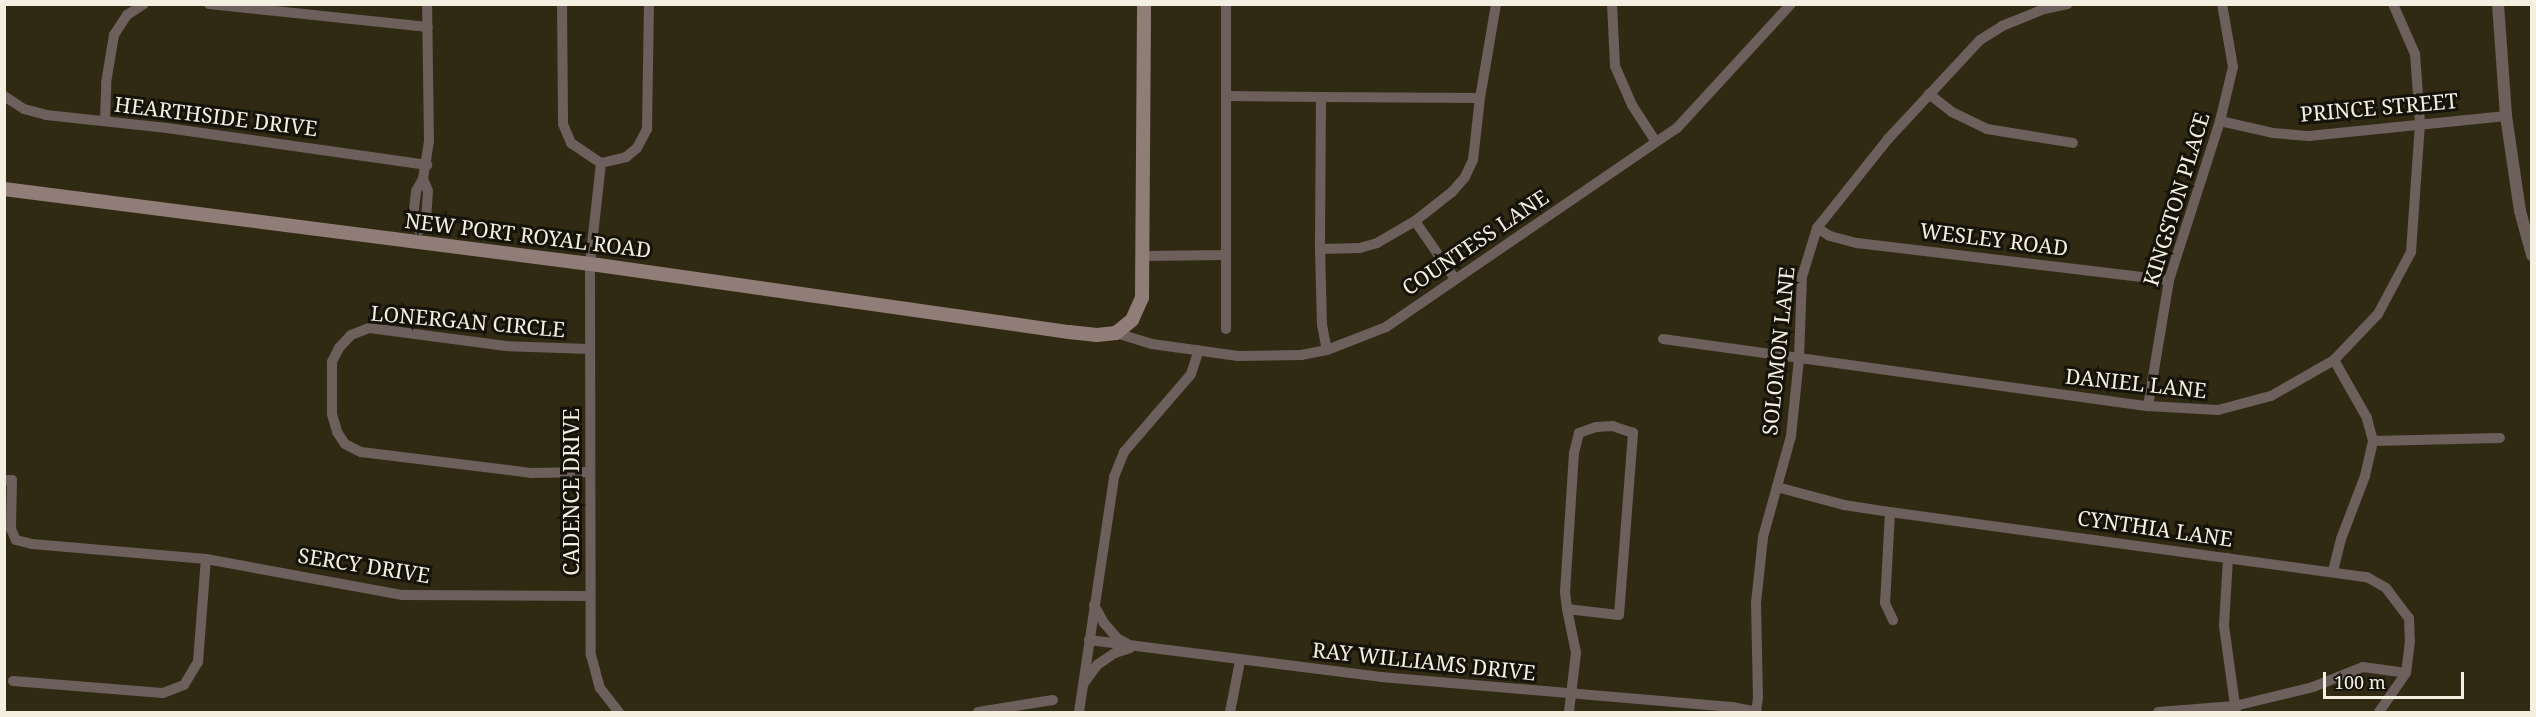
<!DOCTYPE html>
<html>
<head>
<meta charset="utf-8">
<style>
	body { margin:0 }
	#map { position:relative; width:2536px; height:717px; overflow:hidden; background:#302a13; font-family:"Noto Serif",serif }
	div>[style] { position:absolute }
	.minor>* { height:10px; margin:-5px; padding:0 5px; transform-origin:5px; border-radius:5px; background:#6c5f5c }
	.tertiary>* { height:12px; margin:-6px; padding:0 6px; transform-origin:6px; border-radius:6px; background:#6c5f5c }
	.secondary>* { height:14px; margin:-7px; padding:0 7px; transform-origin:7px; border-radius:7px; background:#917d78 }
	span { translate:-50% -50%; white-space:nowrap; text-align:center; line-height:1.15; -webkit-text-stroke:6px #151309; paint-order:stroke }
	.street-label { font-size:21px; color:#f3efe1 }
	.frame { position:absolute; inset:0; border:6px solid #f3efe1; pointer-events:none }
	.scale { position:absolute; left:2323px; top:672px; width:141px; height:27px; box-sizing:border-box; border:3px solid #f3efe1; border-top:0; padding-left:8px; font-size:18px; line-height:21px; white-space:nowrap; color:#f3efe1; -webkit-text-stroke:4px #151309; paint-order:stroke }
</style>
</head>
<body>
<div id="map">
	<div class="minor">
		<i style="left:209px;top:4px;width:220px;rotate:6deg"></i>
		<i style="left:562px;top:4px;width:120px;rotate:89.5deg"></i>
		<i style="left:563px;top:124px;width:21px;rotate:67deg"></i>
		<i style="left:571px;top:143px;width:36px;rotate:34deg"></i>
		<i style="left:601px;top:163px;width:101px;rotate:96.3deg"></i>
		<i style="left:590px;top:263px;width:392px;rotate:89.9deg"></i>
		<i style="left:591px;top:655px;width:34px;rotate:75deg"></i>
		<i style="left:600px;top:688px;width:31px;rotate:52deg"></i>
		<i style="left:1612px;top:4px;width:62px;rotate:87.2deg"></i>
		<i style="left:1615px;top:66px;width:43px;rotate:66.4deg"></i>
		<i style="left:1632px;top:105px;width:44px;rotate:57deg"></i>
		<i style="left:1929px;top:94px;width:29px;rotate:38deg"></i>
		<i style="left:1952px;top:112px;width:39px;rotate:26deg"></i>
		<i style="left:1987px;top:129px;width:87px;rotate:9.2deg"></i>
		<i style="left:4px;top:96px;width:24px;rotate:33deg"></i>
		<i style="left:24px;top:109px;width:23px;rotate:15deg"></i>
		<i style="left:46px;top:115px;width:122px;rotate:6.1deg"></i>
		<i style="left:167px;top:128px;width:263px;rotate:8.1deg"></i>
		<i style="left:1226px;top:96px;width:92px;rotate:-90deg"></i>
		<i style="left:1480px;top:98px;width:95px;rotate:-80.3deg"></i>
		<i style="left:105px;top:121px;width:38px;rotate:-88deg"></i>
		<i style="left:106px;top:83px;width:49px;rotate:-80.5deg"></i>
		<i style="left:114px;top:35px;width:24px;rotate:-57deg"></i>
		<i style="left:127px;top:15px;width:20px;rotate:-33deg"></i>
		<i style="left:2220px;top:121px;width:54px;rotate:12.8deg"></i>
		<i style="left:2273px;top:133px;width:36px;rotate:5deg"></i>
		<i style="left:2309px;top:136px;width:198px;rotate:-5.8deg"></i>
		<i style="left:601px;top:163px;width:26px;rotate:-13deg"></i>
		<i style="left:626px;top:157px;width:14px;rotate:-39deg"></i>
		<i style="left:637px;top:148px;width:21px;rotate:-62deg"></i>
		<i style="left:647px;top:129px;width:125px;rotate:-89.1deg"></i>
		<i style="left:423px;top:179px;width:13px;rotate:67deg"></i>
		<i style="left:428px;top:191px;width:27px;rotate:94deg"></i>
		<i style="left:426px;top:218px;width:14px;rotate:120deg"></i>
		<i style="left:419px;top:230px;width:14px;rotate:-115deg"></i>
		<i style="left:413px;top:217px;width:26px;rotate:-83deg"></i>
		<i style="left:416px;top:191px;width:14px;rotate:-60deg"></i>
		<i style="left:423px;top:179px;width:37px;rotate:-81deg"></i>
		<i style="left:429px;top:142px;width:138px;rotate:-90.8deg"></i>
		<i style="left:1415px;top:221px;width:70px;rotate:55.4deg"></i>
		<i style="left:1817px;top:228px;width:15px;rotate:32deg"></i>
		<i style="left:1830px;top:236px;width:28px;rotate:15deg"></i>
		<i style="left:1857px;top:243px;width:314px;rotate:6.8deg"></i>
		<i style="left:1320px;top:249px;width:40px;rotate:-1.4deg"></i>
		<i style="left:1360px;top:248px;width:18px;rotate:-16deg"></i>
		<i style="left:1377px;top:243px;width:44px;rotate:-30.1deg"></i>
		<i style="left:1415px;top:221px;width:47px;rotate:-38.1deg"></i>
		<i style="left:1452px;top:192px;width:20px;rotate:-49deg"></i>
		<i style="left:1465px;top:177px;width:19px;rotate:-65deg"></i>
		<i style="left:1473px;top:160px;width:62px;rotate:-83.6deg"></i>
		<i style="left:1480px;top:98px;width:159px;rotate:-179.6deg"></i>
		<i style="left:1143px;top:256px;width:83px;rotate:-0.7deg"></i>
		<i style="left:1226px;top:329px;width:233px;rotate:-90deg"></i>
		<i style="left:1226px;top:96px;width:95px;rotate:0.6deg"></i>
		<i style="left:1321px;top:97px;width:152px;rotate:90.4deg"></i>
		<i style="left:1320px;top:249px;width:76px;rotate:88.5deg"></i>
		<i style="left:1322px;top:325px;width:25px;rotate:79deg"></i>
		<i style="left:1116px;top:333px;width:38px;rotate:17deg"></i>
		<i style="left:1152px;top:344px;width:87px;rotate:7.9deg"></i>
		<i style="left:1238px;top:356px;width:63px;rotate:-0.9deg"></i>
		<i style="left:1301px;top:355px;width:26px;rotate:-11deg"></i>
		<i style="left:1327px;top:350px;width:63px;rotate:-21.3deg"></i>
		<i style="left:1386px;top:327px;width:353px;rotate:-34.4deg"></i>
		<i style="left:1677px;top:128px;width:168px;rotate:-47.4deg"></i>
		<i style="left:1663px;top:339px;width:490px;rotate:7.9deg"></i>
		<i style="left:2148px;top:406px;width:70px;rotate:3.3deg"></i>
		<i style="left:2218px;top:410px;width:55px;rotate:-14.8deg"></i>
		<i style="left:2271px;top:396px;width:73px;rotate:-29.7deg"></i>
		<i style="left:2334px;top:360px;width:64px;rotate:-46.3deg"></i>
		<i style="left:2378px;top:314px;width:70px;rotate:-62deg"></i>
		<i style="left:2411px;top:252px;width:129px;rotate:-86deg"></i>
		<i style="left:2420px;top:123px;width:69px;rotate:-94.1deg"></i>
		<i style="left:2415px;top:54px;width:55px;rotate:-113.7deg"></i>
		<i style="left:590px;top:349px;width:84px;rotate:-178deg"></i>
		<i style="left:506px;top:346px;width:138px;rotate:-172.5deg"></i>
		<i style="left:369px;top:328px;width:19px;rotate:159deg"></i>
		<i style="left:351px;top:335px;width:18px;rotate:133deg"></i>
		<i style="left:339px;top:348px;width:16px;rotate:117deg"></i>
		<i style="left:332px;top:362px;width:52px;rotate:90deg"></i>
		<i style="left:332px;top:414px;width:19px;rotate:74deg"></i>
		<i style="left:337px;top:432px;width:14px;rotate:56deg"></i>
		<i style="left:345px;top:444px;width:18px;rotate:27deg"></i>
		<i style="left:361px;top:452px;width:171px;rotate:7deg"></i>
		<i style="left:531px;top:473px;width:59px;rotate:-1deg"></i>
		<i style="left:2148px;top:406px;width:128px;rotate:-80.5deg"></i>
		<i style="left:2169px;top:280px;width:167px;rotate:-72.2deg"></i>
		<i style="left:2220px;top:121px;width:56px;rotate:-76.5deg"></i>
		<i style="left:2233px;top:67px;width:64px;rotate:-99.9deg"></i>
		<i style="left:2373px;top:441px;width:127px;rotate:-1.4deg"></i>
		<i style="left:4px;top:480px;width:8px"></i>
		<i style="left:12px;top:480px;width:49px;rotate:91.2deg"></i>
		<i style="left:11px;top:529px;width:12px;rotate:66deg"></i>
		<i style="left:16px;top:540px;width:16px;rotate:14deg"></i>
		<i style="left:32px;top:544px;width:175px;rotate:4.9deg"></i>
		<i style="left:206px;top:559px;width:200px;rotate:10.4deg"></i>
		<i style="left:403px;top:595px;width:187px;rotate:0.3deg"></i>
		<i style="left:1777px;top:487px;width:69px;rotate:15deg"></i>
		<i style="left:1844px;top:505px;width:47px;rotate:8.7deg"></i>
		<i style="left:1890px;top:512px;width:481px;rotate:7.8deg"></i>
		<i style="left:2367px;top:577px;width:22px;rotate:30deg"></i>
		<i style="left:2386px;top:588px;width:38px;rotate:53deg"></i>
		<i style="left:2409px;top:618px;width:23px;rotate:88deg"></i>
		<i style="left:2410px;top:641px;width:32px;rotate:97deg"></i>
		<i style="left:2406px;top:673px;width:47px;rotate:124.7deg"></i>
		<i style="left:1890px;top:512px;width:91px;rotate:93.1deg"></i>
		<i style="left:1885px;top:603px;width:19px;rotate:65deg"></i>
		<i style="left:2228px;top:558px;width:68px;rotate:93.4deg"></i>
		<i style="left:2224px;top:626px;width:87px;rotate:82.1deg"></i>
		<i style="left:2333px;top:571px;width:33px;rotate:-76deg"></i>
		<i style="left:2341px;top:539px;width:67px;rotate:-69.1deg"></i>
		<i style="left:2365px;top:476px;width:36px;rotate:-77deg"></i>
		<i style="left:2373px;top:441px;width:24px;rotate:-105deg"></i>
		<i style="left:2367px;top:418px;width:67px;rotate:-119.6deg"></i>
		<i style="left:1094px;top:605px;width:21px;rotate:61deg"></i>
		<i style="left:1104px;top:623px;width:20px;rotate:49deg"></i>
		<i style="left:1117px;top:638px;width:13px;rotate:29deg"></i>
		<i style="left:1567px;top:609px;width:52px;rotate:6.6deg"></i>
		<i style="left:1619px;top:615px;width:183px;rotate:-85.6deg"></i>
		<i style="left:1633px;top:433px;width:21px;rotate:-161deg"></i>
		<i style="left:1613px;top:426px;width:17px;rotate:177deg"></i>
		<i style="left:1596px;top:427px;width:18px;rotate:161deg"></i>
		<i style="left:1579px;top:433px;width:21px;rotate:104deg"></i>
		<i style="left:1574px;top:453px;width:139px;rotate:93.7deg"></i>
		<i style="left:1565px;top:592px;width:17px;rotate:83deg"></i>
		<i style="left:1567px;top:609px;width:45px;rotate:78.4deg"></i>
		<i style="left:1576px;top:653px;width:59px;rotate:96.8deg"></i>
		<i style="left:1089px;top:640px;width:294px;rotate:7.2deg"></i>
		<i style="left:1381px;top:677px;width:352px;rotate:4.9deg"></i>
		<i style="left:1732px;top:707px;width:25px;rotate:11deg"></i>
		<i style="left:13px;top:681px;width:150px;rotate:4.6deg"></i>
		<i style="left:163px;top:693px;width:22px;rotate:-21deg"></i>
		<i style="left:184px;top:685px;width:27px;rotate:-59deg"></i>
		<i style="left:198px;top:662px;width:103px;rotate:-85.6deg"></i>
		<i style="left:1084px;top:683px;width:22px;rotate:-54deg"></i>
		<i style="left:1097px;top:665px;width:22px;rotate:-34deg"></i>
		<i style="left:1115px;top:653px;width:16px;rotate:-18deg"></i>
		<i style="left:978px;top:712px;width:76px;rotate:-9.1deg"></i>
		<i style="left:1079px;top:712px;width:238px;rotate:-81.5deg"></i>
		<i style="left:1114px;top:477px;width:27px;rotate:-68deg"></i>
		<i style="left:1124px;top:452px;width:103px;rotate:-49.3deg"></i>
		<i style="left:1191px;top:374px;width:25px;rotate:-72deg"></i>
		<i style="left:1230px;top:712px;width:52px;rotate:-78.9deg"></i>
		<i style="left:1756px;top:712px;width:14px;rotate:-82deg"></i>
		<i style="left:1758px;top:698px;width:95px;rotate:-91.2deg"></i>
		<i style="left:1756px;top:603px;width:66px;rotate:-83.9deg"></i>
		<i style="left:1763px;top:537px;width:105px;rotate:-74.5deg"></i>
		<i style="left:1791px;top:436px;width:78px;rotate:-84.1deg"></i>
		<i style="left:1799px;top:358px;width:81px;rotate:-87.9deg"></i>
		<i style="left:1802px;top:277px;width:51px;rotate:-73deg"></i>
		<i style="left:1817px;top:228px;width:114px;rotate:-51.4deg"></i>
		<i style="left:1888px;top:139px;width:135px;rotate:-47.1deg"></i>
		<i style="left:1980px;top:40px;width:26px;rotate:-32deg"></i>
		<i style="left:2002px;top:26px;width:45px;rotate:-22deg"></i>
		<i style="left:2044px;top:9px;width:24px;rotate:-12deg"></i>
		<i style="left:2158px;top:712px;width:77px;rotate:-4.5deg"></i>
		<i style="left:2235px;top:706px;width:80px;rotate:-13.7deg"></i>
		<i style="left:2313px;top:687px;width:54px;rotate:-21.8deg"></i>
		<i style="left:2363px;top:667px;width:43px;rotate:7.9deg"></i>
	</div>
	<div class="tertiary">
		<i style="left:2498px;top:4px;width:112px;rotate:85.9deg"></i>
		<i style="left:2506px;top:116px;width:96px;rotate:81.6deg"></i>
		<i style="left:2520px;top:211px;width:46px;rotate:74.7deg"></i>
	</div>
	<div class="secondary">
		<i style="left:4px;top:189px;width:599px;rotate:7.29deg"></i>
		<i style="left:598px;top:265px;width:476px;rotate:8.1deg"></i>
		<i style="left:1069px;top:332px;width:28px;rotate:6deg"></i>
		<i style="left:1097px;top:335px;width:19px;rotate:-6deg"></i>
		<i style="left:1116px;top:333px;width:21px;rotate:-39deg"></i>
		<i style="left:1132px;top:320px;width:24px;rotate:-66deg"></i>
		<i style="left:1142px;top:298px;width:294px;rotate:-89.6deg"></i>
	</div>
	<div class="street-label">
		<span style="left:2379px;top:107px;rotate:-5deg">PRINCE STREET</span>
		<span style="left:216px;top:116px;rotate:7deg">HEARTHSIDE DRIVE</span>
		<span style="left:2176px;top:199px;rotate:-73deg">KINGSTON PLACE</span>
		<span style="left:528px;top:235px;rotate:7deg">NEW PORT ROYAL ROAD</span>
		<span style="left:1994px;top:239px;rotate:7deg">WESLEY ROAD</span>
		<span style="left:1475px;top:242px;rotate:-34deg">COUNTESS LANE</span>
		<span style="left:468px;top:321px;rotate:5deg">LONERGAN CIRCLE</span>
		<span style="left:1778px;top:351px;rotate:-84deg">SOLOMON LANE</span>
		<span style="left:2136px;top:383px;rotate:6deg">DANIEL LANE</span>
		<span style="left:571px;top:492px;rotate:-90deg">CADENCE DRIVE</span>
		<span style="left:2155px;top:528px;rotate:8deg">CYNTHIA LANE</span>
		<span style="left:364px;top:565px;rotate:9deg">SERCY DRIVE</span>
		<span style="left:1424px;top:661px;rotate:6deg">RAY WILLIAMS DRIVE</span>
	</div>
	<div class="frame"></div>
	<div class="scale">100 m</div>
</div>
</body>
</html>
